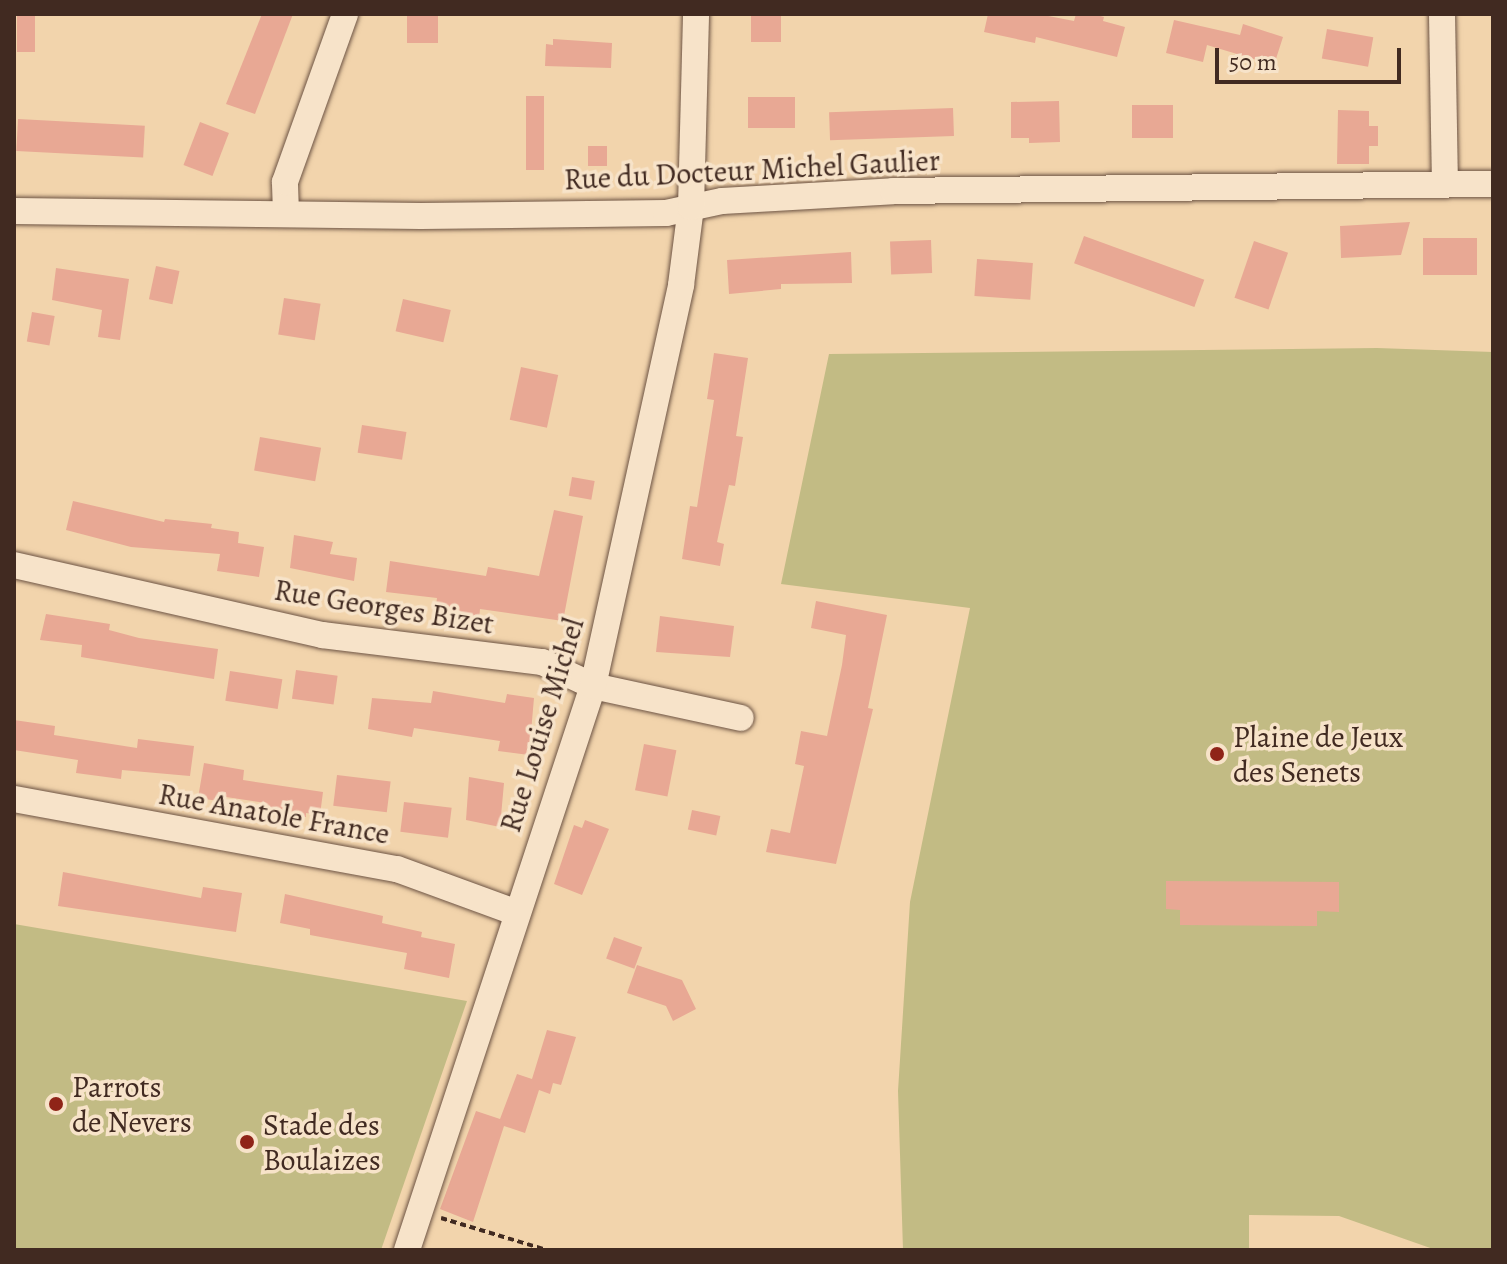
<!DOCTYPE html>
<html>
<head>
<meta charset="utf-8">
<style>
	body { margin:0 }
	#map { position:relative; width:1507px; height:1264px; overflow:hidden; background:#f2d4ac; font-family:Alegreya,serif }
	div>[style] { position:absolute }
	.green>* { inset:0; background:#c2bb84 }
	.building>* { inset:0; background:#e8a894; transform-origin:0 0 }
	.path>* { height:4px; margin-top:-2px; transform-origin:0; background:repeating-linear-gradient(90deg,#412a21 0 6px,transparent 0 10px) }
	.roads { filter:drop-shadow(0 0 2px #6d5444) drop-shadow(0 0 2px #6d5444) }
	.minor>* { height:26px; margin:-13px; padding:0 13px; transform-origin:13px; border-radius:13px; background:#f7e3c9 }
	.dots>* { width:22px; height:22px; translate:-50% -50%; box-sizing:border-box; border:4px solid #f7e3c9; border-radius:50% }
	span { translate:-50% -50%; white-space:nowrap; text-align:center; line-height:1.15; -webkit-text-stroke:7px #f7e3c9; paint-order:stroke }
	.street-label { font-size:30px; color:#412a21 }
	.poi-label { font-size:30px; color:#412a21 }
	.left { translate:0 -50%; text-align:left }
	.frame { position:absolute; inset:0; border:16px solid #412a21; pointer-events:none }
	.scale { position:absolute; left:1215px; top:48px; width:186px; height:36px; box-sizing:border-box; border:4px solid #412a21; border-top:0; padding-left:10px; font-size:24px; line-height:28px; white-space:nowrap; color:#412a21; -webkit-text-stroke:6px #f7e3c9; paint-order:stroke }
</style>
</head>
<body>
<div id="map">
	<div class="green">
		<i style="clip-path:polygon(1377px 348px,1493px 352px,1493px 1250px,1436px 1250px,1339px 1216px,1249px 1215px,1249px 1250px,903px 1250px,898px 1091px,910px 902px,970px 608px,781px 584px,829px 354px)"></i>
		<i style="clip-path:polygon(14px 924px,467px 1001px,381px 1250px,14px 1250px)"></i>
	</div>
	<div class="building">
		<i style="left:17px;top:14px;width:18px;height:38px"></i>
		<i style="clip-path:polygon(262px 14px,293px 14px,255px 114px,226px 104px)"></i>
		<i style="left:407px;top:14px;width:31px;height:29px"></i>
		<i style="left:751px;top:14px;width:30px;height:28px"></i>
		<i style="clip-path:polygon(988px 14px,1038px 14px,1074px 21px,1076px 14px,1093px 14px,1104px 17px,1103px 21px,1125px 27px,1117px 57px,1036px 37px,1035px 43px,984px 32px)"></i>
		<i style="clip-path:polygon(1174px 20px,1240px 35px,1243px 24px,1283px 37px,1274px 65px,1207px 45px,1203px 62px,1166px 53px)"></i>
		<i style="left:1327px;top:29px;width:47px;height:30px;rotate:10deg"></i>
		<i style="clip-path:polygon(553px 39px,612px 43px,611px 68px,545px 66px,546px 44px,553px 45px)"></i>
		<i style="left:526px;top:96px;width:18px;height:74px"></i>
		<i style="left:748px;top:97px;width:47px;height:31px"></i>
		<i style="clip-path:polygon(1059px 101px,1060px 142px,1029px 143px,1029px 138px,1011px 138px,1011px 102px)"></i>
		<i style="left:1132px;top:105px;width:41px;height:33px"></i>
		<i style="left:953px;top:108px;width:28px;height:124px;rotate:88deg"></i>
		<i style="clip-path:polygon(1338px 110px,1369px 111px,1369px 126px,1378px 126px,1378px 146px,1369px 146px,1369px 164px,1337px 164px)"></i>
		<i style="left:18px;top:119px;width:127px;height:32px;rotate:3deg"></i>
		<i style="left:200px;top:122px;width:31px;height:46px;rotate:21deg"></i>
		<i style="left:588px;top:146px;width:19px;height:20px"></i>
		<i style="clip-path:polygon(1410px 222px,1401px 255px,1341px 258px,1340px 226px)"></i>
		<i style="left:1084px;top:236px;width:128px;height:29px;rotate:20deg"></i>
		<i style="left:1423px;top:238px;width:54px;height:37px"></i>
		<i style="left:931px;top:240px;width:33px;height:41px;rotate:88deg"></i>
		<i style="left:1254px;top:241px;width:36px;height:60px;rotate:19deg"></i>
		<i style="clip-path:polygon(851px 252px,852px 283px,781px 284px,781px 289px,729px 294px,727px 260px)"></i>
		<i style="left:977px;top:259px;width:56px;height:37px;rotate:4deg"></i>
		<i style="left:156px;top:266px;width:24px;height:34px;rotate:12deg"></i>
		<i style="clip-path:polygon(56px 268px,129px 279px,120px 340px,98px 337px,102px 310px,52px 300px)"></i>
		<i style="left:284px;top:298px;width:37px;height:37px;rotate:9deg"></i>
		<i style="left:403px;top:299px;width:49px;height:33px;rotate:13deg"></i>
		<i style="left:32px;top:312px;width:23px;height:30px;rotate:10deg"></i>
		<i style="clip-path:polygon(714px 353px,748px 358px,736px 436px,743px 437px,735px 486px,729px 485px,717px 542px,724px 544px,720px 566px,682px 559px,690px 506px,697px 507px,714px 400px,707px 399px)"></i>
		<i style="left:521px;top:367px;width:38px;height:54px;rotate:12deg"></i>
		<i style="left:362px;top:425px;width:45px;height:28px;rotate:9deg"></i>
		<i style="left:260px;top:437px;width:62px;height:34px;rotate:10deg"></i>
		<i style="left:572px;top:477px;width:23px;height:19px;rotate:10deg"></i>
		<i style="clip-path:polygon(73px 501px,164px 522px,165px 519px,212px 524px,211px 528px,239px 532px,238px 543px,264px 547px,259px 577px,217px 571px,220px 554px,131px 547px,66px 530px)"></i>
		<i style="clip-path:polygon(554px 510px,583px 516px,563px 621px,480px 609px,479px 620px,435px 613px,437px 598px,386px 592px,390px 561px,486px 576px,488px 567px,539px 576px)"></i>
		<i style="clip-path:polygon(294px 535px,333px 542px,330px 554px,357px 558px,354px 581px,290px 568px)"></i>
		<i style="clip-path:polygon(816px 601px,887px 615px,868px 708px,873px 709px,836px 864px,766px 852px,771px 829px,790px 833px,804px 766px,795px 764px,801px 731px,827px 736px,842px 665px,846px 635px,811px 628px)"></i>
		<i style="clip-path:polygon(46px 614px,110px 624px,109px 630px,139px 638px,218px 649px,214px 679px,81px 657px,82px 645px,40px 640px)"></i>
		<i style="clip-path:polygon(660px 616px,734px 626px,730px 657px,656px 652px)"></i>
		<i style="left:296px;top:670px;width:42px;height:29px;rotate:8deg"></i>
		<i style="left:230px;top:671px;width:53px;height:30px;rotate:9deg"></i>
		<i style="clip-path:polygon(433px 691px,505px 703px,507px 694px,534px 698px,529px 755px,498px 751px,500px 741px,414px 728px,412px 737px,368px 729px,372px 698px,431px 703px)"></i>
		<i style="clip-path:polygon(14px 720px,55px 726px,54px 735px,137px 748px,138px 739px,194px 746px,190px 776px,122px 770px,121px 779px,76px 773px,78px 760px,14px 750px)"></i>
		<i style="left:644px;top:744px;width:33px;height:47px;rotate:11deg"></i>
		<i style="clip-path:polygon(204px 763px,244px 770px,243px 780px,323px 792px,320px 815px,306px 813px,306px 817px,265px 812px,266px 803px,226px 797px,225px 802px,198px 798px)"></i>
		<i style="left:337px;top:775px;width:54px;height:31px;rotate:7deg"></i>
		<i style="clip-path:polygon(469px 777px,504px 783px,500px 827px,466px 820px)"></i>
		<i style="left:404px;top:802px;width:48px;height:30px;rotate:7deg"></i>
		<i style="left:692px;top:810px;width:29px;height:20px;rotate:12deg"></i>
		<i style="clip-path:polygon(585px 820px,609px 829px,582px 895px,554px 884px,574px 825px,582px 828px)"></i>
		<i style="clip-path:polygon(63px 872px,201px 898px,203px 887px,242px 893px,236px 932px,58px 906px)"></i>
		<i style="clip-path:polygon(1166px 881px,1339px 882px,1339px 912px,1317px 911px,1317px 926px,1180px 925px,1180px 910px,1166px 909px)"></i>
		<i style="clip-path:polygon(285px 894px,383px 916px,382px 923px,422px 932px,421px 937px,455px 944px,449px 978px,404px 969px,407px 953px,310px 935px,310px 929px,280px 923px)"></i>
		<i style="left:614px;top:937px;width:30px;height:23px;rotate:20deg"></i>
		<i style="clip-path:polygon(637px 965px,682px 980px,696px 1009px,673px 1021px,666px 1006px,627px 993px)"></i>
		<i style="clip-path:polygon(547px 1030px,576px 1037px,561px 1085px,553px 1083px,550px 1094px,539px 1090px,525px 1133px,504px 1126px,473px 1222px,440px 1209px,476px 1111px,500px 1119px,517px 1074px,532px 1079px)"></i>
	</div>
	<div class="path">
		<i style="left:441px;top:1218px;width:111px;rotate:16.8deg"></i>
	</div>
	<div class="roads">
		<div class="minor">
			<i style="left:1442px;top:14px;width:168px;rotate:89deg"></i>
			<i style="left:14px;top:211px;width:407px;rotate:0.7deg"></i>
			<i style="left:421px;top:216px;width:245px;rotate:-0.7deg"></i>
			<i style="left:666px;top:213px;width:57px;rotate:-12.1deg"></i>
			<i style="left:722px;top:201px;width:171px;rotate:-3.3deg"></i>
			<i style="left:893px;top:191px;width:600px;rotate:-0.67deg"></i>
			<i style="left:286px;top:213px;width:31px;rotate:-92deg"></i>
			<i style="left:285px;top:182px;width:178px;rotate:-70.3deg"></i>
			<i style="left:14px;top:565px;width:316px;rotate:12.8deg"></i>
			<i style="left:322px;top:635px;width:222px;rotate:7deg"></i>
			<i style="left:542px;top:662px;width:56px;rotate:25.2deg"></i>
			<i style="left:593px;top:686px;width:151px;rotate:12.2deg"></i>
			<i style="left:14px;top:799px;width:389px;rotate:10.4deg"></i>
			<i style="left:397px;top:869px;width:128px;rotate:20.1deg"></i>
			<i style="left:407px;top:1250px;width:594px;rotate:-71.75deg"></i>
			<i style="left:593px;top:686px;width:411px;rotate:-77.6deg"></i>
			<i style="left:681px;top:285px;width:79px;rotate:-82.7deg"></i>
			<i style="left:691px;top:207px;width:193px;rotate:-88.5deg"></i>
		</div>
	</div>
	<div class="dots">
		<i style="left:1217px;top:754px;background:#8f2418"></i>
		<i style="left:56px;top:1104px;background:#8f2418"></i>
		<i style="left:247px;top:1142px;background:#8f2418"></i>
	</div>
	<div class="street-label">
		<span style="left:752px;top:170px;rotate:-3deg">Rue du Docteur Michel Gaulier</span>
		<span style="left:384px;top:607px;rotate:9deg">Rue Georges Bizet</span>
		<span style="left:542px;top:725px;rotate:-73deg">Rue Louise Michel</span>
		<span style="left:274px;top:814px;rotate:10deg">Rue Anatole France</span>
	</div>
	<div class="poi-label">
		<span class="left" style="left:1233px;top:754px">Plaine de Jeux<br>des Senets</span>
		<span class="left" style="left:72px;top:1104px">Parrots<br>de Nevers</span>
		<span class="left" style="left:263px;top:1142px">Stade des<br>Boulaizes</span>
	</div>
	<div class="frame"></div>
	<div class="scale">50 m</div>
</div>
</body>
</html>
